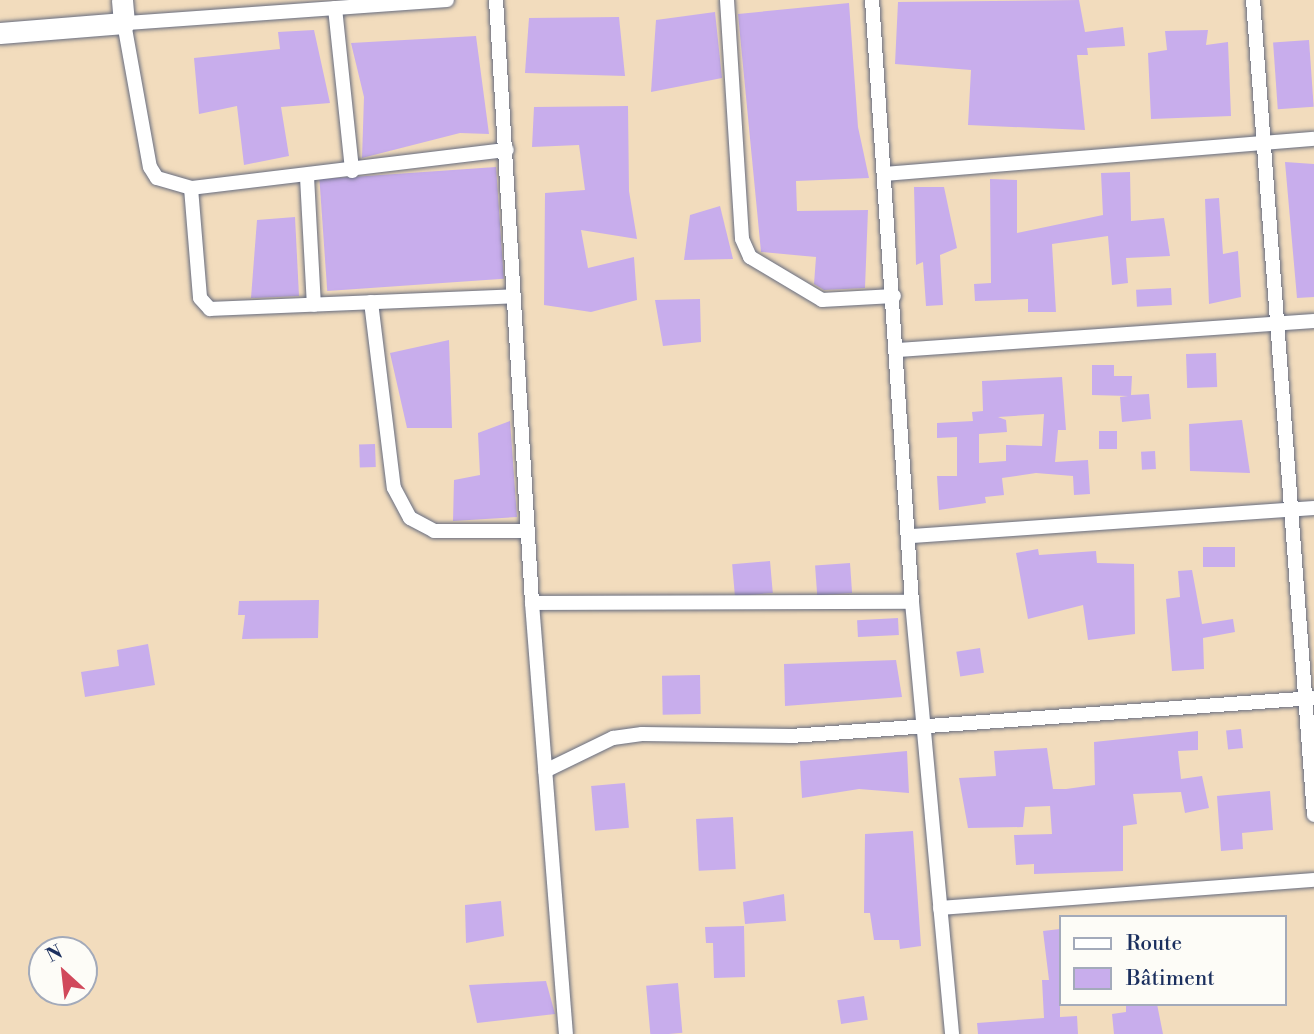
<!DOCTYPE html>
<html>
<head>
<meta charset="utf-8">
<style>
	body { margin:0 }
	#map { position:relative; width:1314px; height:1034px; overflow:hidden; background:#f2dcbd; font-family:"Libre Bodoni",serif }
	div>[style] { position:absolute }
	.building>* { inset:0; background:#c8adec; transform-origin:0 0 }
	.roads { filter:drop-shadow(0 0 2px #666c7f) drop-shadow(0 0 2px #666c7f) }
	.street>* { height:14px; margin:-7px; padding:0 7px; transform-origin:7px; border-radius:7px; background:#fff }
	.secondary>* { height:21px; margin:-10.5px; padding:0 10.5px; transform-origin:10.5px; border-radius:10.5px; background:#fff }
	span { translate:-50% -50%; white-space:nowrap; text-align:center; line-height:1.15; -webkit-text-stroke:5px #fdfcf7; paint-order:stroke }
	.legend { position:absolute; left:1059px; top:915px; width:228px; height:91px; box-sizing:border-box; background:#fdfcf7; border:2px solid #a3aaba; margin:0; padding:9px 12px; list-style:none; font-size:21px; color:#1b2f5e }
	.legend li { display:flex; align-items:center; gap:14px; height:35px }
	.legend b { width:35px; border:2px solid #a3aaba }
	.north { position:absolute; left:28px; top:936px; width:70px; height:70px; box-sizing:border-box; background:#fdfcf7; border:2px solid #a3aaba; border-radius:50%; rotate:333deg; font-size:19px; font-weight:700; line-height:28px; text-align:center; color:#1b2f5e }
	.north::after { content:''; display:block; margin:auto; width:24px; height:32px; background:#d1495b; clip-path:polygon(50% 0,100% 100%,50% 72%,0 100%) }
</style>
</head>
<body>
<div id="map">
	<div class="building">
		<i style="clip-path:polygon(1079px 0,1085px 32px,1123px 27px,1125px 46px,1087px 48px,1088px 55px,1077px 55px,1085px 130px,968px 125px,971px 70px,895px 64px,898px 2px)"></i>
		<i style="clip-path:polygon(849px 3px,858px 127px,869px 178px,796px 181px,797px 211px,868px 210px,865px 288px,824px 290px,814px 284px,816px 257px,761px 252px,738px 14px)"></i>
		<i style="clip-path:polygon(715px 12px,722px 78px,651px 92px,656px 20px)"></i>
		<i style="clip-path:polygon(619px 17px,625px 76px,525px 73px,529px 18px)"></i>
		<i style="clip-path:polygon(314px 30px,330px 103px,281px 107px,289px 156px,244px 165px,237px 106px,199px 114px,194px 58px,280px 49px,278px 32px)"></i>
		<i style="clip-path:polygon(1208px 30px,1206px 45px,1228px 42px,1231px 116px,1151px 119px,1148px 53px,1167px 50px,1165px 31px)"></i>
		<i style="clip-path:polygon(476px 36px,489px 134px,460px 133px,362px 158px,364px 97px,351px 43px)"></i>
		<i style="left:1309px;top:40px;width:67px;height:36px;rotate:86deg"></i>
		<i style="clip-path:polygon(628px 106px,629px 191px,637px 239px,581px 230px,588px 268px,634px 257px,637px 300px,591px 312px,544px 305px,545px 193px,585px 190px,579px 145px,532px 147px,534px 107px)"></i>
		<i style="clip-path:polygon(1285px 162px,1314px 164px,1314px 297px,1297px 298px)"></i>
		<i style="left:496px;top:167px;width:112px;height:177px;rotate:86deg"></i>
		<i style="clip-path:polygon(1130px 172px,1131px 221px,1164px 218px,1170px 256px,1126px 258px,1128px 283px,1112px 285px,1108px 236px,1052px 244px,1056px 312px,1028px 312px,1028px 299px,975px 301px,974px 284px,991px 283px,990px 179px,1017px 180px,1017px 233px,1103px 215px,1101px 173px)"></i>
		<i style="clip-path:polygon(914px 187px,944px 187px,957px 248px,940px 255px,943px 305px,926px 306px,923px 262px,916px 265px)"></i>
		<i style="clip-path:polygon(1219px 198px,1223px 254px,1238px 251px,1241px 297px,1209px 304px,1205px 199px)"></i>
		<i style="clip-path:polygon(720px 206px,733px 259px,684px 260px,690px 215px)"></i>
		<i style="clip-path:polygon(295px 217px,299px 296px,251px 298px,257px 220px)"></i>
		<i style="left:1171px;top:288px;width:17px;height:35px;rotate:87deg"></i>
		<i style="clip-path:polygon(700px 299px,701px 342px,663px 346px,655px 300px)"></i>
		<i style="clip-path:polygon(449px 340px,452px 428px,407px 428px,390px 353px)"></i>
		<i style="left:1216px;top:353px;width:34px;height:30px;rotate:88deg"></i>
		<i style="clip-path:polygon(1092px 365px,1114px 365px,1114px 376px,1132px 376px,1131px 395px,1149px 394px,1151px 419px,1122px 422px,1120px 397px,1128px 396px,1092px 395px)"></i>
		<i style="clip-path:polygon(evenodd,1062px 377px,1066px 430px,1058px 430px,1055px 462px,1088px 460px,1090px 494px,1074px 495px,1073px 476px,1036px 473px,1002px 478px,1004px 495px,985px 497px,986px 503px,939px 510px,937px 476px,957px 476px,957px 437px,937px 438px,937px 423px,973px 421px,972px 412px,983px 411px,982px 381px,1062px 377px,1044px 414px,1042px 446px,1006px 445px,1006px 461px,979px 463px,979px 434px,1007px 432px,1006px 420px,998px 417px,1044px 414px)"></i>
		<i style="clip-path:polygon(1242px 420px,1250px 473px,1190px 471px,1189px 424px)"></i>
		<i style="clip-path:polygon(510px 421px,517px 517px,453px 521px,454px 480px,480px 475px,478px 433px)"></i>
		<i style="left:1117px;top:431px;width:18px;height:18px;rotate:90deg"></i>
		<i style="left:375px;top:444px;width:23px;height:16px;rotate:88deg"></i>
		<i style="left:1155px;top:451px;width:18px;height:14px;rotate:87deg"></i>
		<i style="left:1203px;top:547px;width:32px;height:20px"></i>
		<i style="clip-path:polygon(1038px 549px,1039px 555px,1096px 551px,1097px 563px,1134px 564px,1135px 634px,1088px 640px,1083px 605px,1028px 619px,1016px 553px)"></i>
		<i style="left:770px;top:561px;width:32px;height:38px;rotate:85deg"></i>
		<i style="left:850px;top:563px;width:30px;height:35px;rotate:86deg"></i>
		<i style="clip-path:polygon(1192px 570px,1202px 624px,1233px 619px,1235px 632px,1203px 638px,1204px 669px,1172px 671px,1166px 599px,1180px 597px,1178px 571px)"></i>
		<i style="clip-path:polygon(319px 600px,318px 638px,242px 639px,245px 615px,238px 615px,239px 601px)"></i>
		<i style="left:898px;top:618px;width:17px;height:41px;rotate:87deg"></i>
		<i style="clip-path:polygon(148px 644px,155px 685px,85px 697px,81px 672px,119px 666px,117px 650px)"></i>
		<i style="left:980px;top:648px;width:25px;height:24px;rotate:81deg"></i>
		<i style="clip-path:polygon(896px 660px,902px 697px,785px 706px,784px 664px)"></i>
		<i style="left:700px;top:675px;width:39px;height:38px;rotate:89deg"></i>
		<i style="left:1241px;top:729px;width:19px;height:15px;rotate:84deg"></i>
		<i style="clip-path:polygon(1198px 731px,1198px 750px,1178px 751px,1181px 779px,1202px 776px,1209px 808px,1185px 813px,1181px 792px,1133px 794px,1137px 824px,1123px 826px,1123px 871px,1034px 874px,1034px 864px,1016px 865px,1014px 835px,1052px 834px,1050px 806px,1025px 807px,1023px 827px,968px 828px,959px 778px,996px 776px,994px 751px,1047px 748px,1053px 789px,1066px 789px,1095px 785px,1094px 742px)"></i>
		<i style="clip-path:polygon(907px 751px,909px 793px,859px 789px,802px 798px,800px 761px)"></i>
		<i style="left:625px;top:783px;width:45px;height:34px;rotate:85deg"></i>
		<i style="clip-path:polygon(1270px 791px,1273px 830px,1242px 833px,1243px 849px,1221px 851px,1217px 796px)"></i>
		<i style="left:733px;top:817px;width:52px;height:37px;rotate:87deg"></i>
		<i style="clip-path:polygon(913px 831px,921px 946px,900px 949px,899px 940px,874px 940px,870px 913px,864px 913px,865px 834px)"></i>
		<i style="clip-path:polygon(784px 894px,786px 921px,745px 924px,743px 902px)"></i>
		<i style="clip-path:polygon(501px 901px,504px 936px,466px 943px,465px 905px)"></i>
		<i style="clip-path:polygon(744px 926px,745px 977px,714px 978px,713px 943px,706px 943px,705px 927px)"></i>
		<i style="clip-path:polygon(1060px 929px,1060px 1017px,1077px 1016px,1078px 1034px,978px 1034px,977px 1023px,1044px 1018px,1042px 980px,1049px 980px,1043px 931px)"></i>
		<i style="clip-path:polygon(546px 981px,555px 1014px,477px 1023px,469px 985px)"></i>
		<i style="left:678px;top:983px;width:50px;height:32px;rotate:85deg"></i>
		<i style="left:864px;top:996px;width:24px;height:27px;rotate:81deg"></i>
		<i style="clip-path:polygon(1126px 1004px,1157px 1004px,1163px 1034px,1114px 1034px,1112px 1014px,1126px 1012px)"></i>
	</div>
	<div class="roads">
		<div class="street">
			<i style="left:447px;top:0;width:324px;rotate:175.9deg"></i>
			<i style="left:124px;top:23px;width:146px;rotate:79.8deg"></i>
			<i style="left:150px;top:167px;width:13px;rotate:58deg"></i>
			<i style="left:157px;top:178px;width:35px;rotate:16deg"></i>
			<i style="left:191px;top:188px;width:110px;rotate:85.3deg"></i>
			<i style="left:200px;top:298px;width:15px;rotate:48deg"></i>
			<i style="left:210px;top:309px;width:304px;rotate:-2.4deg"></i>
			<i style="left:496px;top:0;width:604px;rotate:86.58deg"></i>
			<i style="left:532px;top:603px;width:432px;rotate:85.5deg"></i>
			<i style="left:727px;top:0;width:239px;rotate:86.4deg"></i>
			<i style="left:742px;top:239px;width:20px;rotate:66deg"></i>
			<i style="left:750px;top:257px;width:84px;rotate:30.8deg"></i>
			<i style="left:822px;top:300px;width:72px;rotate:-3.2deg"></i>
			<i style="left:872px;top:0;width:603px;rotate:86.2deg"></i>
			<i style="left:912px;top:602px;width:434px;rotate:84.7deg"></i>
			<i style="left:1253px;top:0;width:817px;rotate:85.72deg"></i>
			<i style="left:335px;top:8px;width:164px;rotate:84deg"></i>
			<i style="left:885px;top:174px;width:430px;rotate:-4.7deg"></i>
			<i style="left:307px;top:177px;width:128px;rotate:86.9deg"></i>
			<i style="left:191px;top:188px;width:318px;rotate:-6.9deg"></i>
			<i style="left:371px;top:302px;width:187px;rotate:83deg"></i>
			<i style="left:394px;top:488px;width:34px;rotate:62deg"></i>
			<i style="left:410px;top:518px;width:27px;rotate:28deg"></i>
			<i style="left:434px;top:531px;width:94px"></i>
			<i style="left:898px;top:350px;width:417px;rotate:-4deg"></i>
			<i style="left:912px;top:536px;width:403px;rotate:-4deg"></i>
			<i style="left:532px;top:603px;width:380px;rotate:-0.2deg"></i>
			<i style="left:545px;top:771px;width:76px;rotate:-25.9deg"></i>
			<i style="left:613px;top:738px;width:29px;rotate:-8deg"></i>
			<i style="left:642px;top:734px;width:149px;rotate:0.8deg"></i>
			<i style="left:791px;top:736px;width:524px;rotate:-4.16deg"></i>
			<i style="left:940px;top:908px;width:375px;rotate:-4.3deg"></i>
		</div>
		<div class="secondary">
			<i style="left:0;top:33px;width:124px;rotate:-4.6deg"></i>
			<i style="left:124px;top:23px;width:23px;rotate:-95deg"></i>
		</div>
	</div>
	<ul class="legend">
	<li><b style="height:9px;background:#fff"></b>Route</li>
	<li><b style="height:19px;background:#c8adec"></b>Bâtiment</li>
	</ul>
	<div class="north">N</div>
</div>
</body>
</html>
